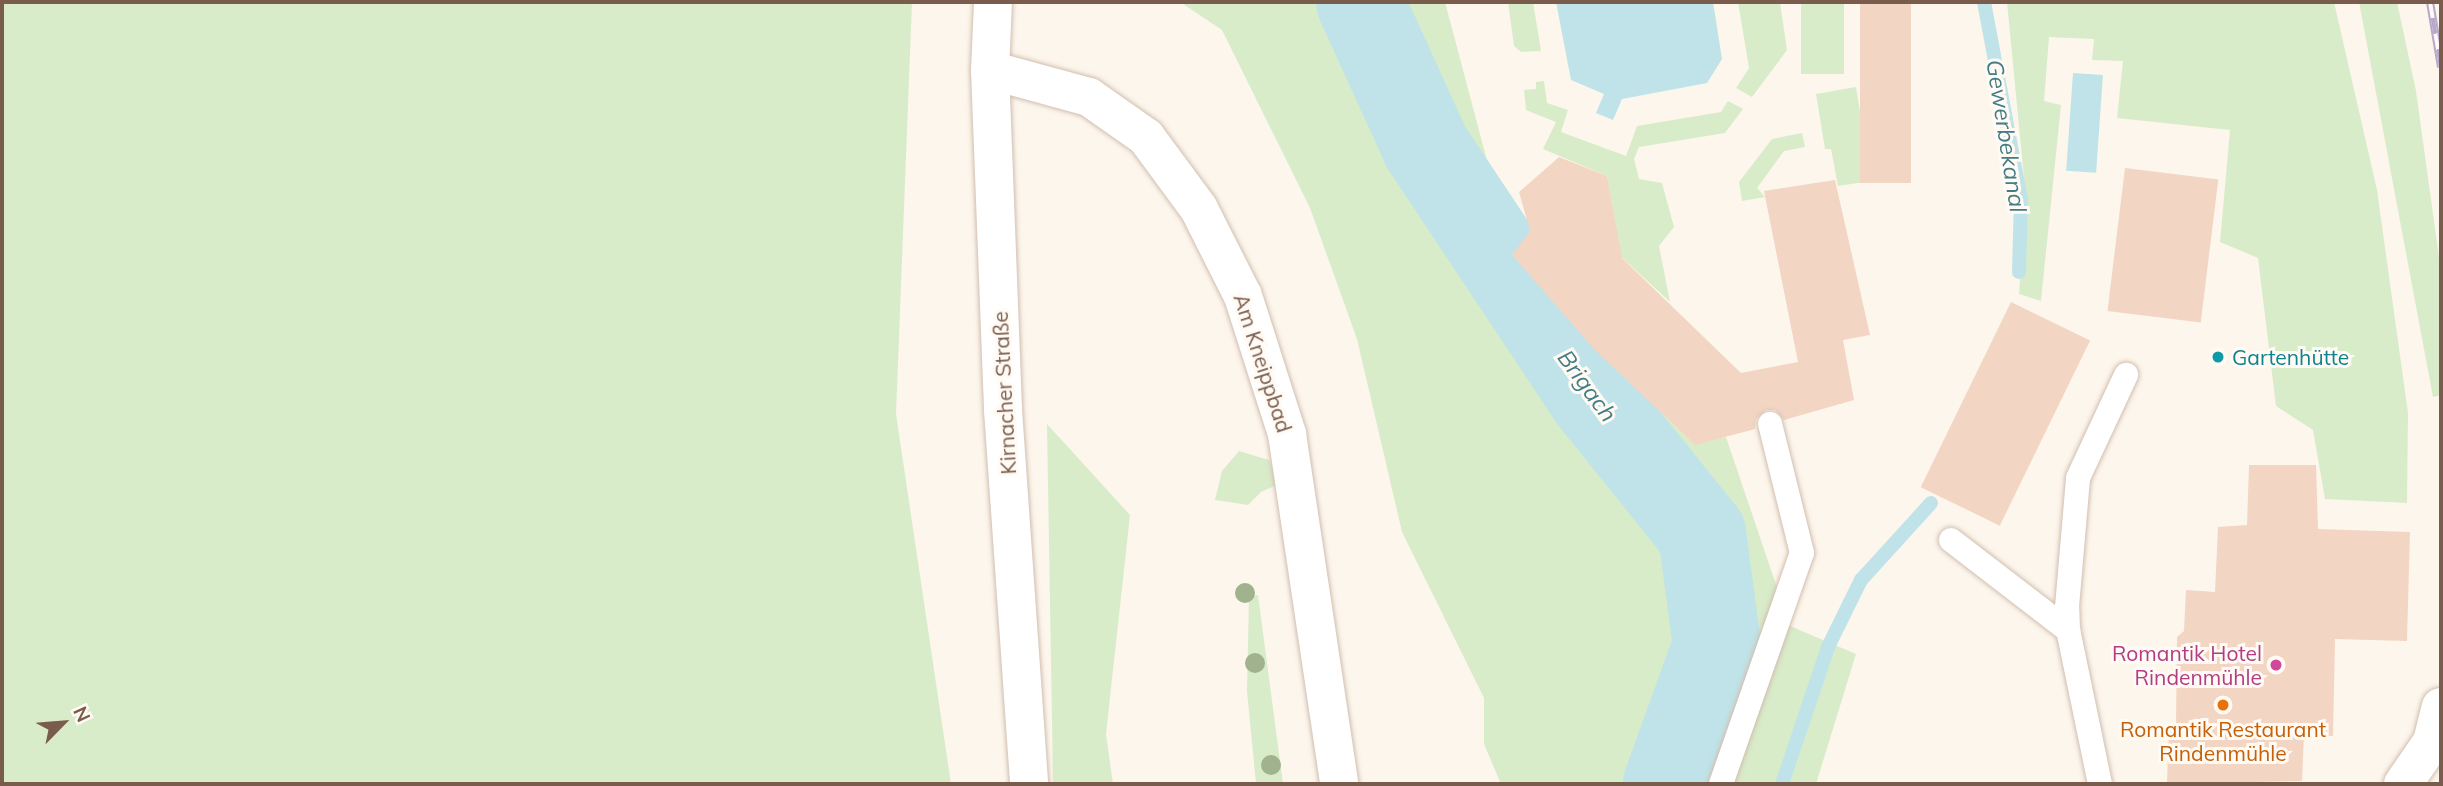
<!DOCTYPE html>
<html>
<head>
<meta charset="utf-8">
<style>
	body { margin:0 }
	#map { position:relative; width:2443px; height:786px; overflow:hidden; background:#fdf6ec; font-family:Mulish,sans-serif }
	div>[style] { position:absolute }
	.green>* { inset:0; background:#d8ecc9; transform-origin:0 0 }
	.water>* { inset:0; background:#bfe3e8; transform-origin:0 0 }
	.stream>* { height:14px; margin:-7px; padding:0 7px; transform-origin:7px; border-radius:7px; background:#bfe3e8 }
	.river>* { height:88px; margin:-44px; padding:0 44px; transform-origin:44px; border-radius:44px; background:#bfe3e8 }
	.building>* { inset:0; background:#f3d5c3; transform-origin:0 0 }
	.roads { filter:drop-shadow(0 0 2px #d1beb0) drop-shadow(0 0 2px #d1beb0) }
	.lane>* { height:24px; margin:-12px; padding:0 12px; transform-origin:12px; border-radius:12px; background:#fff }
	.street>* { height:38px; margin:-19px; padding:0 19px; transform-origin:19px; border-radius:19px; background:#fff }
	.secondary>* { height:38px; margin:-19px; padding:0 19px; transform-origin:19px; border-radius:19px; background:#fff }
	.rail>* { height:8px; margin-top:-4px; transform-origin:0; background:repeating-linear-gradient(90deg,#fffaf3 0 16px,#b9a8c9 0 32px); box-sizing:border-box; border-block:2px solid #b9a8c9 }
	.trees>* { width:20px; height:20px; margin:-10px; border-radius:50%; background:#a0b28e }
	.dots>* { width:19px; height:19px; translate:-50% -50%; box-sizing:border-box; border:4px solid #fffaf3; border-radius:50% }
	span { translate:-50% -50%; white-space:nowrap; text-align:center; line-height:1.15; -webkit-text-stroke:6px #fffaf3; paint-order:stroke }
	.culture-label { font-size:21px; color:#0d838f }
	.left { translate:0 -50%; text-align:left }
	.street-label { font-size:21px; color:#7a5c4d }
	.hotel-label { font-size:21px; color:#b23c85 }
	.right { translate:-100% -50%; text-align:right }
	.food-label { font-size:21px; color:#c56008 }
	.water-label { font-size:23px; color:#437c86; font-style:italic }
	.frame { position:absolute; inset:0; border:4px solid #7a5c4d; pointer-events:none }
	.north { position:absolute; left:28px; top:688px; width:70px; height:70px; -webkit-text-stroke:5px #fffaf3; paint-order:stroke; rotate:65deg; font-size:19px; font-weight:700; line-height:28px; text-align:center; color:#7a5c4d }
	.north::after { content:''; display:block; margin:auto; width:24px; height:32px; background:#7a5c4d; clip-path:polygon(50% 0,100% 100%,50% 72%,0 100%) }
</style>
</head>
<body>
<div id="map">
	<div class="green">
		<i style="clip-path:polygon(2px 2px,912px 2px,896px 414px,951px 784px,2px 784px)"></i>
		<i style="clip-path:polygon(1180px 2px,1445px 2px,1512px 255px,1593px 348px,1693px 443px,1726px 437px,1790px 626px,1856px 654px,1816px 784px,1501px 784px,1484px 744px,1484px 698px,1402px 532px,1357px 339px,1310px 208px,1222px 30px)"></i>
		<i style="clip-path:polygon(1508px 2px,1533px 2px,1541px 51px,1521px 52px,1514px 46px)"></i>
		<i style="clip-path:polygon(1738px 2px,1780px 2px,1787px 50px,1752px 97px,1736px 88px,1749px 68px)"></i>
		<i style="left:1801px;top:2px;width:43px;height:72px"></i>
		<i style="clip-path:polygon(2007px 2px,2334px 2px,2377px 190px,2408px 413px,2407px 503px,2325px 499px,2313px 430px,2276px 406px,2258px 258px,2220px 242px,2230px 130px,2117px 118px,2123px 61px,2092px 60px,2094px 39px,2049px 37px,2044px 101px,2061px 105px,2041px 301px,2019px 294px,2026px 199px)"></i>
		<i style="clip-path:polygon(2359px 2px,2397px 2px,2416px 91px,2441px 272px,2441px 395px,2433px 397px)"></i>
		<i style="clip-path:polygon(1544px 81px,1547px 103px,1568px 110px,1561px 132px,1626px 156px,1637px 126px,1721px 112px,1728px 101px,1743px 109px,1725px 133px,1639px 147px,1634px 159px,1639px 179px,1662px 183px,1674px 227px,1659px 246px,1670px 302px,1603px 240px,1616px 227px,1607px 176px,1543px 149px,1556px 122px,1526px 110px,1524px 90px,1536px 89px,1536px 82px)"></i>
		<i style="clip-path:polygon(1856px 87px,1871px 181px,1838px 186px,1831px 149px,1825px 149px,1816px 94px)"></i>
		<i style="clip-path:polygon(1802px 133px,1805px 147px,1784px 151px,1757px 188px,1765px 197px,1742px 201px,1739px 182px,1772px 139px)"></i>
		<i style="clip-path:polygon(1047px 424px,1130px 515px,1106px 734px,1113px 784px,1053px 784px)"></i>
		<i style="clip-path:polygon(1239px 451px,1269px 460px,1279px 484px,1261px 492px,1248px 505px,1215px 500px,1222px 471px)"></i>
		<i style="clip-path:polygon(1258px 595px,1283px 784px,1256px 784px,1247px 691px,1249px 597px)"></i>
	</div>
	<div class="water">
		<i style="clip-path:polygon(1556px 2px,1713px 2px,1722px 59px,1707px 83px,1622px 99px,1613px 120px,1596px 113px,1604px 94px,1571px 80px)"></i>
		<i style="left:2073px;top:73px;width:30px;height:98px;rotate:4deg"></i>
	</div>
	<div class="stream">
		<i style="left:1984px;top:2px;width:200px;rotate:79.4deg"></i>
		<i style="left:2021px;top:199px;width:73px;rotate:91.6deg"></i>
		<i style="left:1782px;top:784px;width:145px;rotate:-71.4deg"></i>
		<i style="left:1828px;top:647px;width:75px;rotate:-63.8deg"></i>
		<i style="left:1861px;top:580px;width:104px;rotate:-47.7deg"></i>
	</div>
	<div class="river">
		<i style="left:1360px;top:2px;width:159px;rotate:65.5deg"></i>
		<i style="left:1426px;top:147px;width:300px;rotate:56.4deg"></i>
		<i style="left:1592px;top:397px;width:176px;rotate:51.2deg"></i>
		<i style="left:1702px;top:534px;width:112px;rotate:82.3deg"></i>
		<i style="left:1717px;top:645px;width:148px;rotate:109.8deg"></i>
	</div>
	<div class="building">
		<i style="left:1860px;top:2px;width:51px;height:181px"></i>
		<i style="clip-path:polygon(1559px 157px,1607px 176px,1622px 258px,1741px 373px,1798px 362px,1764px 191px,1835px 180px,1870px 335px,1843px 340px,1854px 400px,1784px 420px,1775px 410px,1766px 410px,1756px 419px,1755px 429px,1695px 445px,1593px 348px,1512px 255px,1530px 231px,1519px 192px)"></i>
		<i style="left:2125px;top:168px;width:94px;height:144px;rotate:7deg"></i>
		<i style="left:2011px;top:302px;width:88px;height:206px;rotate:26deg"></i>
		<i style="clip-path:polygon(2249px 465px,2316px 465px,2318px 529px,2410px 532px,2407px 641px,2335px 639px,2333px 736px,2304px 735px,2302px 781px,2167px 784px,2169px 723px,2176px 723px,2177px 637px,2184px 631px,2186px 590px,2215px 592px,2218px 527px,2247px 525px)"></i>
	</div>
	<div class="roads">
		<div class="lane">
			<i style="left:1951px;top:540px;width:148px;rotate:37.6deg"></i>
			<i style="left:1721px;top:784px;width:245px;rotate:-70.7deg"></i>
			<i style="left:1802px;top:553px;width:133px;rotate:-103.9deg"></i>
			<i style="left:2100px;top:784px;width:157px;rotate:-101.7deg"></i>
			<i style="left:2068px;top:630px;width:23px;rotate:-92deg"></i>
			<i style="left:2067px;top:607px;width:129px;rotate:-85.1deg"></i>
			<i style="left:2078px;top:478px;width:114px;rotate:-65deg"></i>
		</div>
		<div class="street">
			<i style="left:990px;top:70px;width:103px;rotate:15.3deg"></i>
			<i style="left:1089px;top:97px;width:70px;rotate:35.1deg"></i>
			<i style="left:1146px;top:137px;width:89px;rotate:53.6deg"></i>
			<i style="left:1199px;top:209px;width:97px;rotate:63.2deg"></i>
			<i style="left:1243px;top:296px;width:145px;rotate:72.3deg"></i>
			<i style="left:1287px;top:434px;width:354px;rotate:81.5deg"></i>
			<i style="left:2403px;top:784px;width:51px;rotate:-55.4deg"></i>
			<i style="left:2432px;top:742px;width:36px;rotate:-76deg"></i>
		</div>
		<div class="secondary">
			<i style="left:993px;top:2px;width:68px;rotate:92.5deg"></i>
			<i style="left:990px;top:70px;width:340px;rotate:87.8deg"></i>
			<i style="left:1003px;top:410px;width:375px;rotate:86deg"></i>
		</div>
	</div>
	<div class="rail">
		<i style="left:2430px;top:2px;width:66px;rotate:80.4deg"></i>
	</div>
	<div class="trees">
		<i style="left:1245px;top:593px"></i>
		<i style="left:1255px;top:663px"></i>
		<i style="left:1271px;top:765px"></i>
	</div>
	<div class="dots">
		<i style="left:2218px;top:357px;background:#0f9aa8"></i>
		<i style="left:2276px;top:665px;background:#d1479c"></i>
		<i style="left:2223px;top:705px;background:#e8710a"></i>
	</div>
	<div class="culture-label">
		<span class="left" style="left:2232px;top:357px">Gartenhütte</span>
	</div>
	<div class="street-label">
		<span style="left:1263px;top:363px;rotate:72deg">Am Kneippbad</span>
		<span style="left:1004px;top:393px;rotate:-93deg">Kirnacher Straße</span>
	</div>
	<div class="hotel-label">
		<span class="right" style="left:2262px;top:665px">Romantik Hotel<br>Rindenmühle</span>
	</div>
	<div class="food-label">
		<span style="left:2223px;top:741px">Romantik Restaurant<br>Rindenmühle</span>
	</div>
	<div class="water-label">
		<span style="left:2006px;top:136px;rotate:81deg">Gewerbekanal</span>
		<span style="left:1587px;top:386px;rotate:54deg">Brigach</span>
	</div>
	<div class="frame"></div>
	<div class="north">N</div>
</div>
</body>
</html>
